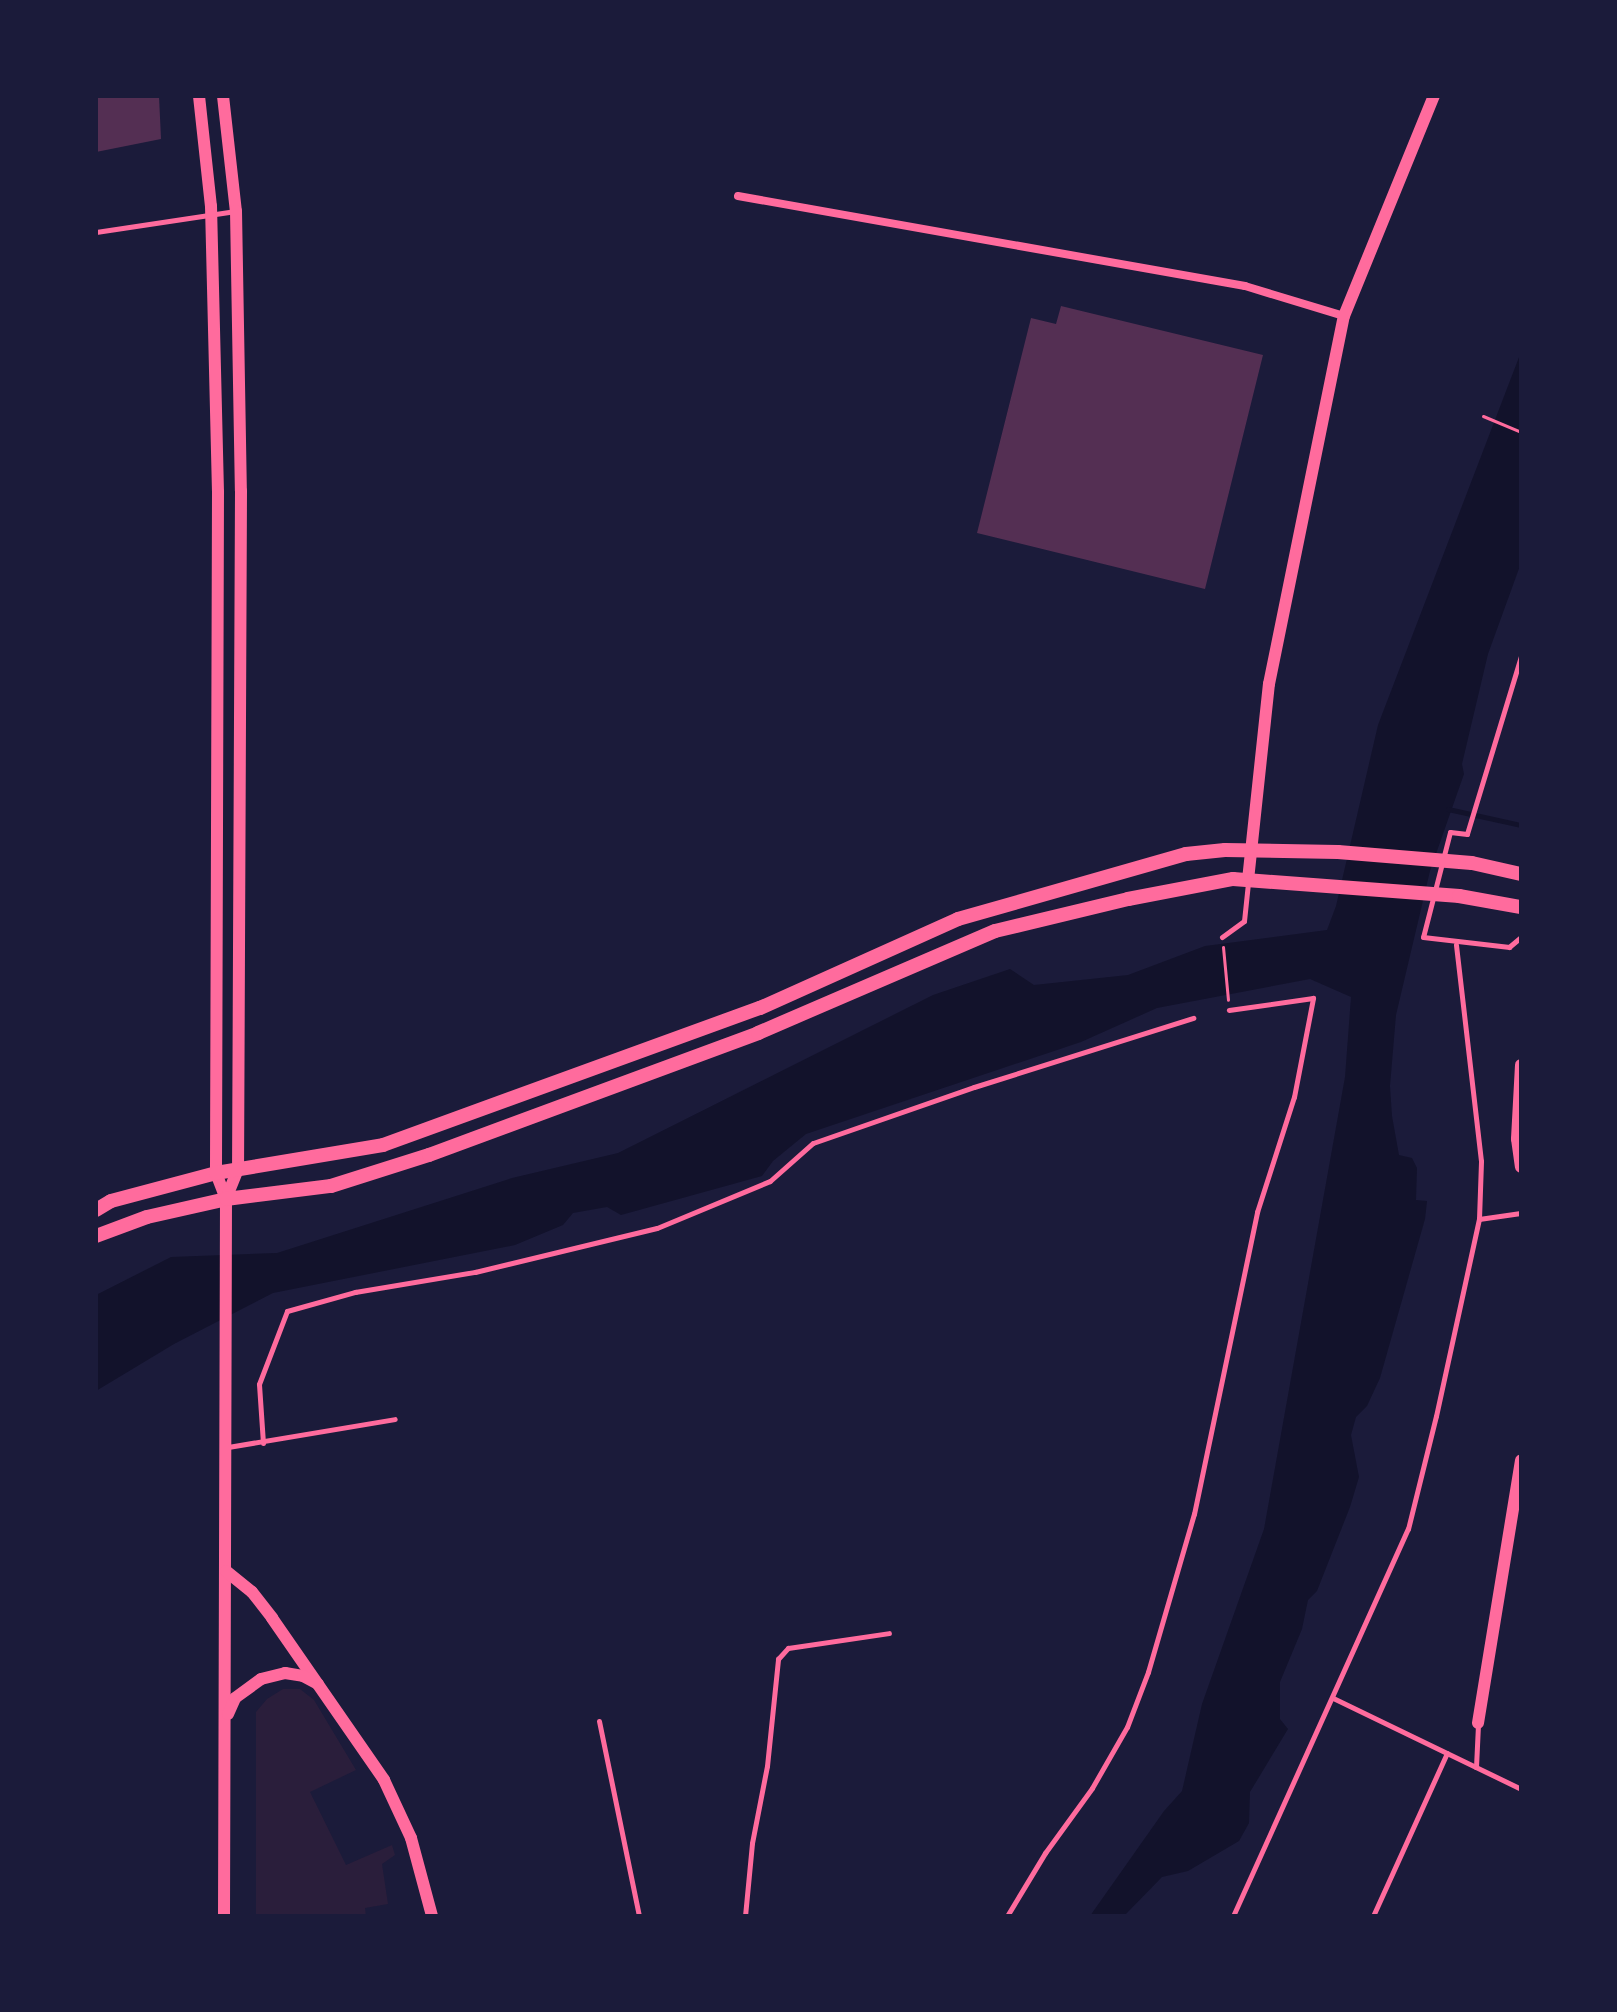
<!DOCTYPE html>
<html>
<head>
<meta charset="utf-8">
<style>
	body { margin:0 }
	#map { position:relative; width:1617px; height:2012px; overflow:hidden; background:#1b1b3a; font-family:"IBM Plex Sans",sans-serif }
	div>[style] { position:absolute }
	.green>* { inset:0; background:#2a1e3b }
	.water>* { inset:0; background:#12122b }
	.stream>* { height:5px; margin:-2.5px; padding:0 2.5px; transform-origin:2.5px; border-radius:2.5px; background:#12122b }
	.building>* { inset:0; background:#542f53 }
	.path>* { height:3px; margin:-1.5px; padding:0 1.5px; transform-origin:1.5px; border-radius:1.5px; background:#ff6b9d }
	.service>* { height:5px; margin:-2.5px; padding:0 2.5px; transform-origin:2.5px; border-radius:2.5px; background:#ff6b9d }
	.minor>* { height:8px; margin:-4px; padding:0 4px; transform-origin:4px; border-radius:4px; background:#ff6b9d }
	.tertiary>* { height:12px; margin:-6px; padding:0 6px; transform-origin:6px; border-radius:6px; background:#ff6b9d }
	.secondary>* { height:14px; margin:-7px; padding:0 7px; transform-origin:7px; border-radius:7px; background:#ff6b9d }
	span { translate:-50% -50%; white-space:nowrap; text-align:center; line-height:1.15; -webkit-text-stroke:7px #1b1b3a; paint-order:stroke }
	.frame { position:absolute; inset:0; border:98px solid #1b1b3a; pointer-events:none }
</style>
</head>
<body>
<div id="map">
	<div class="green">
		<i style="clip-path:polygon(283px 1689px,300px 1689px,314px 1700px,356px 1770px,310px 1792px,346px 1865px,392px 1845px,395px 1855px,382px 1864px,388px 1904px,365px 1908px,366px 1916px,256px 1916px,256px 1712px,267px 1699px)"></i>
	</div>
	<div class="water">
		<i style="clip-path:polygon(1521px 352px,1521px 563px,1488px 654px,1462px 764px,1464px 774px,1430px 871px,1396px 1015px,1390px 1086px,1392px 1116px,1399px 1155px,1412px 1158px,1417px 1168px,1416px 1200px,1427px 1201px,1425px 1219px,1380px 1378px,1367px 1406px,1356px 1417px,1351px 1435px,1359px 1477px,1350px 1507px,1317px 1591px,1308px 1600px,1302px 1629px,1280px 1682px,1280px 1719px,1288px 1729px,1250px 1792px,1249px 1823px,1239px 1841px,1188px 1871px,1162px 1877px,1124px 1916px,1090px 1916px,1164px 1811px,1182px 1791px,1202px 1704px,1264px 1529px,1345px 1077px,1351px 997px,1310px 979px,1157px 1008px,1081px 1042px,806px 1134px,773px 1161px,762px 1176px,621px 1215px,607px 1207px,573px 1213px,563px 1225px,515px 1245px,273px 1293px,174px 1344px,96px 1391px,96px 1295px,171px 1257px,277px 1253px,512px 1178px,618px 1153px,933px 995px,1010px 969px,1034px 985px,1128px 975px,1205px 946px,1327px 930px,1336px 906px,1378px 725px)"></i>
	</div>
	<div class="stream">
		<i style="left:1448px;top:809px;width:75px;rotate:12.4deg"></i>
	</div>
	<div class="building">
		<i style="clip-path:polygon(96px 96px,159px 96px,161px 139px,96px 152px)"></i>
		<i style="clip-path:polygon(1061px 306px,1263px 355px,1205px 589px,977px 533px,1031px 318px,1056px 324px)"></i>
	</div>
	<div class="path">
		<i style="left:1483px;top:416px;width:41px;rotate:22.8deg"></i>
		<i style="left:1223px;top:947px;width:53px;rotate:84.6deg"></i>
	</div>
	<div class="service">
		<i style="left:96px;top:232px;width:141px;rotate:-8.6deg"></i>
		<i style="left:1521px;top:656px;width:186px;rotate:106.9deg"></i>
		<i style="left:1467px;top:834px;width:17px;rotate:-173deg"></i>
		<i style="left:1450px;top:832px;width:108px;rotate:104.4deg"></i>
		<i style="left:1423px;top:937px;width:87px;rotate:6.6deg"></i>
		<i style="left:1509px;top:947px;width:16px;rotate:-40deg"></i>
		<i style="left:1222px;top:937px;width:27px;rotate:-36deg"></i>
		<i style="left:1244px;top:921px;width:39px;rotate:-84deg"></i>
		<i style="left:1479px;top:1219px;width:42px;rotate:-8.1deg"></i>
		<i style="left:263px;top:1443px;width:59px;rotate:-93.9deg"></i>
		<i style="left:259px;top:1384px;width:78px;rotate:-69deg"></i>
		<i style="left:287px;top:1311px;width:71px;rotate:-15.6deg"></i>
		<i style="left:355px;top:1292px;width:122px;rotate:-9.5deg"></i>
		<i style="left:475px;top:1272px;width:187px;rotate:-13.6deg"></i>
		<i style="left:657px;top:1228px;width:122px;rotate:-22.6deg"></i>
		<i style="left:770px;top:1181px;width:57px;rotate:-41.5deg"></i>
		<i style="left:813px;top:1143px;width:170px;rotate:-19.2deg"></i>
		<i style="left:974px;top:1087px;width:230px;rotate:-17.5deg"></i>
		<i style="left:228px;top:1447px;width:169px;rotate:-9.5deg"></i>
		<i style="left:1333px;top:1698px;width:209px;rotate:25.8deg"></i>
		<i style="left:599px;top:1721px;width:199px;rotate:78.4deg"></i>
		<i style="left:1476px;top:1767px;width:43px;rotate:-87.3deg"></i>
		<i style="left:745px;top:1916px;width:73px;rotate:-84.5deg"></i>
		<i style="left:752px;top:1843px;width:78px;rotate:-79deg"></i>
		<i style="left:767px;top:1766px;width:108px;rotate:-84.1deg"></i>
		<i style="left:778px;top:1659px;width:15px;rotate:-48deg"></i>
		<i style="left:788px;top:1648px;width:102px;rotate:-8.4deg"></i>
		<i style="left:1007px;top:1916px;width:74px;rotate:-58.9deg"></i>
		<i style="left:1045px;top:1853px;width:80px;rotate:-54.1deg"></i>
		<i style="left:1092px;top:1788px;width:70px;rotate:-60.2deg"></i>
		<i style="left:1127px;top:1727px;width:59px;rotate:-69.1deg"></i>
		<i style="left:1148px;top:1672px;width:165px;rotate:-73.8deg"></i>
		<i style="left:1194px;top:1514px;width:309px;rotate:-78.2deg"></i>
		<i style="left:1257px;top:1212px;width:121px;rotate:-72.2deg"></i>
		<i style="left:1294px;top:1097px;width:101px;rotate:-79.1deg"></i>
		<i style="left:1313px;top:998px;width:85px;rotate:171.9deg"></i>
		<i style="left:1233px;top:1916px;width:425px;rotate:-65.7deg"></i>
		<i style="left:1408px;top:1529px;width:116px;rotate:-76.1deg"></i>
		<i style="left:1436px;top:1416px;width:202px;rotate:-77.7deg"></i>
		<i style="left:1479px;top:1219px;width:58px;rotate:-88deg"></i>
		<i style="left:1481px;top:1161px;width:218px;rotate:-96.6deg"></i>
		<i style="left:1373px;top:1916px;width:179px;rotate:-65.6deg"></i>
	</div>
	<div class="minor">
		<i style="left:738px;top:196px;width:515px;rotate:10.07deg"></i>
		<i style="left:1245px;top:286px;width:103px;rotate:16.9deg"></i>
	</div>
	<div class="tertiary">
		<i style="left:199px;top:96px;width:111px;rotate:83.8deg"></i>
		<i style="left:211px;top:206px;width:286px;rotate:88.6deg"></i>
		<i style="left:218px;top:492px;width:681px;rotate:90.17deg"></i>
		<i style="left:216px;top:1173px;width:28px;rotate:69deg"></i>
		<i style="left:223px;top:96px;width:116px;rotate:83.6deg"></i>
		<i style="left:236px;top:211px;width:280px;rotate:89deg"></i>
		<i style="left:241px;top:491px;width:678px;rotate:90.25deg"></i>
		<i style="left:238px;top:1169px;width:32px;rotate:112deg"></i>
		<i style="left:226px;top:1199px;width:717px;rotate:90.16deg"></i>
		<i style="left:1248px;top:880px;width:197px;rotate:-83.9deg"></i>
		<i style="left:1269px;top:684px;width:376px;rotate:-78.5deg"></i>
		<i style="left:1344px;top:316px;width:238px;rotate:-67.8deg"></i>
		<i style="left:1521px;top:1065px;width:74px;rotate:93.1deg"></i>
		<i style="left:1517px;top:1139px;width:28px;rotate:82deg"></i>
		<i style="left:226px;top:1571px;width:33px;rotate:39deg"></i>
		<i style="left:252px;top:1592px;width:33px;rotate:52deg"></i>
		<i style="left:272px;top:1618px;width:197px;rotate:55.3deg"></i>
		<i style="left:384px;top:1780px;width:64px;rotate:65deg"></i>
		<i style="left:411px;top:1838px;width:81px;rotate:74.9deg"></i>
		<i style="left:228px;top:1714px;width:17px;rotate:-66deg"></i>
		<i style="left:235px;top:1698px;width:32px;rotate:-36deg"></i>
		<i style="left:261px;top:1679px;width:25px;rotate:-14deg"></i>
		<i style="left:285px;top:1673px;width:18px;rotate:9deg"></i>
		<i style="left:303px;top:1676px;width:17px;rotate:28deg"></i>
		<i style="left:1478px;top:1723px;width:266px;rotate:-80.7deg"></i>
	</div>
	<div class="secondary">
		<i style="left:96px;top:1210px;width:17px;rotate:-31deg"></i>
		<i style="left:111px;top:1201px;width:109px;rotate:-14.9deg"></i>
		<i style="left:216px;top:1173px;width:169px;rotate:-9.5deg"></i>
		<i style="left:383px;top:1145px;width:401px;rotate:-20deg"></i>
		<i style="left:760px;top:1008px;width:217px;rotate:-24.2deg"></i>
		<i style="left:958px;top:919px;width:237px;rotate:-15.9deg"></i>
		<i style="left:1186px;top:854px;width:39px;rotate:-6deg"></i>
		<i style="left:1225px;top:850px;width:113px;rotate:1deg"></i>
		<i style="left:1338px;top:852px;width:134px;rotate:4.7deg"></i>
		<i style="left:1472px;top:863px;width:50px;rotate:12.7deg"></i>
		<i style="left:96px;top:1236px;width:54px;rotate:-20.4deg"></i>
		<i style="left:147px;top:1217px;width:81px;rotate:-12.8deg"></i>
		<i style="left:226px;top:1199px;width:106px;rotate:-7.1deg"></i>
		<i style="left:331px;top:1186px;width:103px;rotate:-17.6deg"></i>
		<i style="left:429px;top:1155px;width:351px;rotate:-20.3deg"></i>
		<i style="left:758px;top:1033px;width:258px;rotate:-23.3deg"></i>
		<i style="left:995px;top:931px;width:137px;rotate:-13.5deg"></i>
		<i style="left:1128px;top:899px;width:107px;rotate:-10.8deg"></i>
		<i style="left:1233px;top:879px;width:227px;rotate:4.3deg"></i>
		<i style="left:1459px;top:896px;width:63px;rotate:10.1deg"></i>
	</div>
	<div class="frame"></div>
</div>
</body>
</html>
